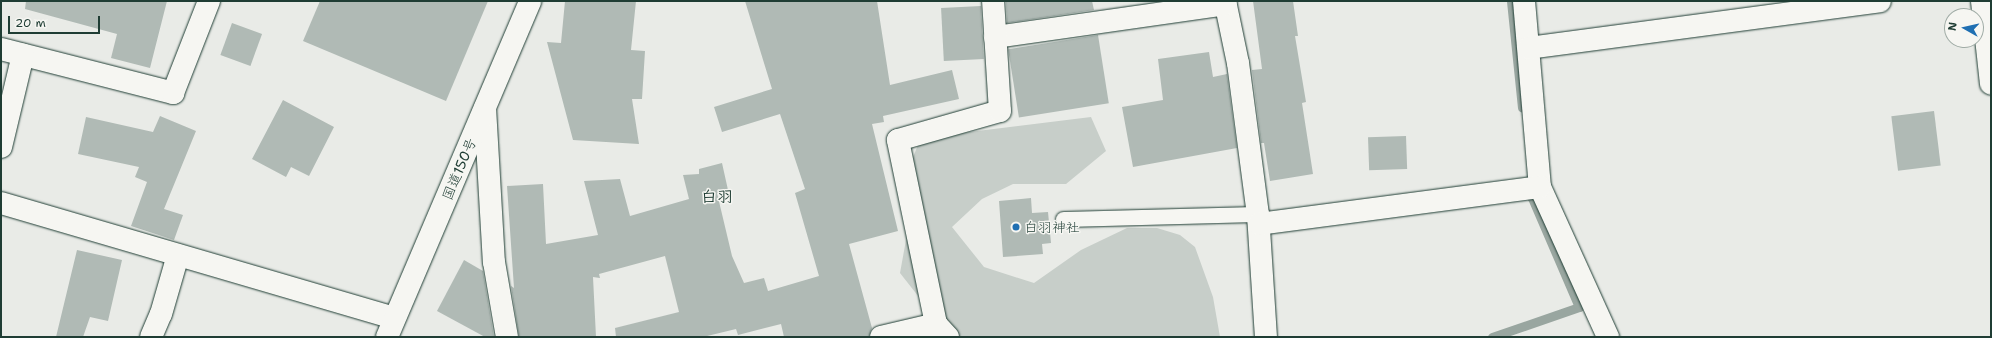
<!DOCTYPE html>
<html>
<head>
<meta charset="utf-8">
<style>
	body { margin:0 }
	#map { position:relative; width:1992px; height:338px; overflow:hidden; background:#e9ebe7; font-family:"Shantell Sans","Klee One",sans-serif }
	div>[style] { position:absolute }
	.green>* { inset:0; background:#c7cec9 }
	.stream>* { height:9px; margin:-4.5px; padding:0 4.5px; transform-origin:4.5px; border-radius:4.5px; background:#99a6a0 }
	.building>* { inset:0; background:#b0bab5; transform-origin:0 0 }
	.roads { filter:drop-shadow(0 0 1px #1f3d34) drop-shadow(0 0 1px #1f3d34) }
	.service>* { height:15px; margin:-7.5px; padding:0 7.5px; transform-origin:7.5px; border-radius:7.5px; background:#f6f6f2 }
	.minor>* { height:22px; margin:-11px; padding:0 11px; transform-origin:11px; border-radius:11px; background:#f6f6f2 }
	.trunk>* { height:22px; margin:-11px; padding:0 11px; transform-origin:11px; border-radius:11px; background:#f6f6f2 }
	.dots>* { width:11px; height:11px; translate:-50% -50%; box-sizing:border-box; border:2px solid #f6f6f2; border-radius:50% }
	span { translate:-50% -50%; white-space:nowrap; text-align:center; line-height:1.15; -webkit-text-stroke:3px #f6f6f2; paint-order:stroke }
	.street-label { font-size:14px; color:#1f3d34 }
	.poi-label { font-size:14px; color:#1f3d34 }
	.left { translate:0 -50%; text-align:left }
	.quarter-label { font-size:16px; color:#1f3d34; font-weight:700 }
	.frame { position:absolute; inset:0; border:2px solid #1f3d34; pointer-events:none }
	.north { position:absolute; left:1944px; top:8px; width:40px; height:40px; box-sizing:border-box; background:#f6f6f2; border:1px solid #a0aca6; border-radius:50%; rotate:278deg; font-size:11px; font-weight:700; line-height:16px; text-align:center; color:#1f3d34 }
	.north::after { content:''; display:block; margin:auto; width:14px; height:18px; background:#1f6fb2; clip-path:polygon(50% 0,100% 100%,50% 72%,0 100%) }
	.scale { position:absolute; left:8px; top:16px; width:92px; height:18px; box-sizing:border-box; border:2px solid #1f3d34; border-top:0; padding-left:5px; font-size:12px; line-height:14px; white-space:nowrap; color:#1f3d34; -webkit-text-stroke:3px #f6f6f2; paint-order:stroke }
</style>
</head>
<body>
<div id="map">
	<div class="green">
		<i style="clip-path:polygon(1091px 117px,1106px 151px,1066px 184px,1013px 184px,982px 199px,952px 227px,984px 267px,1034px 283px,1081px 250px,1127px 228px,1157px 228px,1180px 235px,1195px 247px,1213px 297px,1220px 337px,936px 337px,922px 301px,900px 273px,906px 240px,905px 176px,921px 138px)"></i>
	</div>
	<div class="stream">
		<i style="left:1511px;top:1px;width:107px;rotate:84.1deg"></i>
		<i style="left:1492px;top:337px;width:92px;rotate:-19deg"></i>
		<i style="left:1579px;top:307px;width:119px;rotate:-113.3deg"></i>
		<i style="left:1532px;top:198px;width:11px;rotate:-95deg"></i>
	</div>
	<div class="building">
		<i style="clip-path:polygon(26px 1px,167px 1px,150px 68px,111px 58px,117px 34px,25px 9px)"></i>
		<i style="clip-path:polygon(320px 1px,488px 1px,446px 101px,303px 41px)"></i>
		<i style="clip-path:polygon(565px 1px,636px 1px,631px 50px,645px 51px,642px 99px,632px 99px,639px 144px,573px 140px,547px 42px,561px 43px)"></i>
		<i style="clip-path:polygon(745px 1px,877px 1px,890px 85px,952px 70px,959px 99px,883px 116px,884px 122px,872px 124px,898px 231px,849px 244px,872px 328px,869px 337px,784px 337px,781px 324px,738px 335px,736px 329px,703px 337px,616px 337px,615px 328px,679px 312px,665px 256px,599px 274px,600px 278px,593px 277px,596px 337px,519px 337px,511px 286px,514px 288px,507px 186px,543px 184px,546px 244px,598px 235px,584px 181px,620px 179px,630px 216px,689px 199px,683px 175px,699px 174px,699px 169px,722px 163px,728px 190px,717px 193px,732px 256px,744px 283px,764px 278px,768px 291px,819px 276px,795px 193px,805px 189px,780px 114px,722px 132px,714px 107px,772px 89px)"></i>
		<i style="clip-path:polygon(1006px 1px,1092px 1px,1094px 10px,1007px 23px)"></i>
		<i style="clip-path:polygon(1253px 1px,1293px 1px,1298px 36px,1295px 36px,1306px 102px,1302px 103px,1313px 174px,1270px 181px,1264px 143px,1261px 143px,1252px 70px,1262px 69px)"></i>
		<i style="left:981px;top:6px;width:53px;height:40px;rotate:87deg"></i>
		<i style="left:232px;top:23px;width:32px;height:34px;rotate:20deg"></i>
		<i style="left:1098px;top:35px;width:69px;height:91px;rotate:81deg"></i>
		<i style="clip-path:polygon(1209px 52px,1213px 77px,1227px 74px,1237px 148px,1133px 167px,1122px 107px,1163px 100px,1158px 59px)"></i>
		<i style="clip-path:polygon(283px 100px,334px 127px,309px 176px,291px 167px,286px 177px,252px 159px)"></i>
		<i style="left:1934px;top:111px;width:55px;height:43px;rotate:83deg"></i>
		<i style="clip-path:polygon(160px 116px,196px 131px,164px 209px,183px 215px,174px 240px,131px 226px,147px 182px,135px 177px,139px 167px,78px 154px,86px 117px,153px 132px)"></i>
		<i style="left:1406px;top:136px;width:33px;height:38px;rotate:88deg"></i>
		<i style="clip-path:polygon(1031px 198px,1032px 213px,1048px 212px,1051px 243px,1042px 244px,1043px 254px,1003px 257px,999px 201px)"></i>
		<i style="clip-path:polygon(77px 250px,122px 260px,108px 321px,90px 317px,83px 337px,56px 337px)"></i>
		<i style="clip-path:polygon(464px 260px,483px 271px,494px 337px,485px 337px,437px 311px)"></i>
	</div>
	<div class="roads">
		<div class="service">
			<i style="left:1063px;top:219px;width:195px;rotate:-1.5deg"></i>
		</div>
		<div class="minor">
			<i style="left:1225px;top:1px;width:63px;rotate:78.2deg"></i>
			<i style="left:1238px;top:63px;width:152px;rotate:82.5deg"></i>
			<i style="left:1258px;top:214px;width:123px;rotate:86.3deg"></i>
			<i style="left:1524px;top:1px;width:187px;rotate:85.1deg"></i>
			<i style="left:1540px;top:187px;width:165px;rotate:65.6deg"></i>
			<i style="left:1982px;top:1px;width:83px;rotate:83.8deg"></i>
			<i style="left:995px;top:37px;width:233px;rotate:-8.1deg"></i>
			<i style="left:1529px;top:48px;width:354px;rotate:-7.6deg"></i>
			<i style="left:1px;top:49px;width:178px;rotate:14.3deg"></i>
			<i style="left:173px;top:93px;width:99px;rotate:-68.6deg"></i>
			<i style="left:485px;top:108px;width:154px;rotate:86.7deg"></i>
			<i style="left:494px;top:262px;width:76px;rotate:80.2deg"></i>
			<i style="left:1px;top:147px;width:95px;rotate:-76.6deg"></i>
			<i style="left:1px;top:203px;width:410px;rotate:16.3deg"></i>
			<i style="left:1259px;top:224px;width:283px;rotate:-7.5deg"></i>
			<i style="left:151px;top:337px;width:25px;rotate:-67deg"></i>
			<i style="left:161px;top:314px;width:61px;rotate:-73.9deg"></i>
			<i style="left:881px;top:337px;width:57px;rotate:-13.3deg"></i>
			<i style="left:948px;top:337px;width:18px;rotate:-133deg"></i>
			<i style="left:936px;top:324px;width:188px;rotate:-101.7deg"></i>
			<i style="left:898px;top:140px;width:106px;rotate:-15.9deg"></i>
			<i style="left:1000px;top:111px;width:110px;rotate:-93.6deg"></i>
		</div>
		<div class="trunk">
			<i style="left:387px;top:337px;width:365px;rotate:-66.9deg"></i>
		</div>
	</div>
	<div class="dots">
		<i style="left:1016px;top:227px;background:#1f6fb2"></i>
	</div>
	<div class="street-label">
		<span style="left:459px;top:169px;rotate:-67deg">国道150号</span>
	</div>
	<div class="poi-label">
		<span class="left" style="left:1024px;top:227px">白羽神社</span>
	</div>
	<div class="quarter-label">
		<span style="left:717px;top:197px">白羽</span>
	</div>
	<div class="frame"></div>
	<div class="north">N</div>
	<div class="scale">20 m</div>
</div>
</body>
</html>
